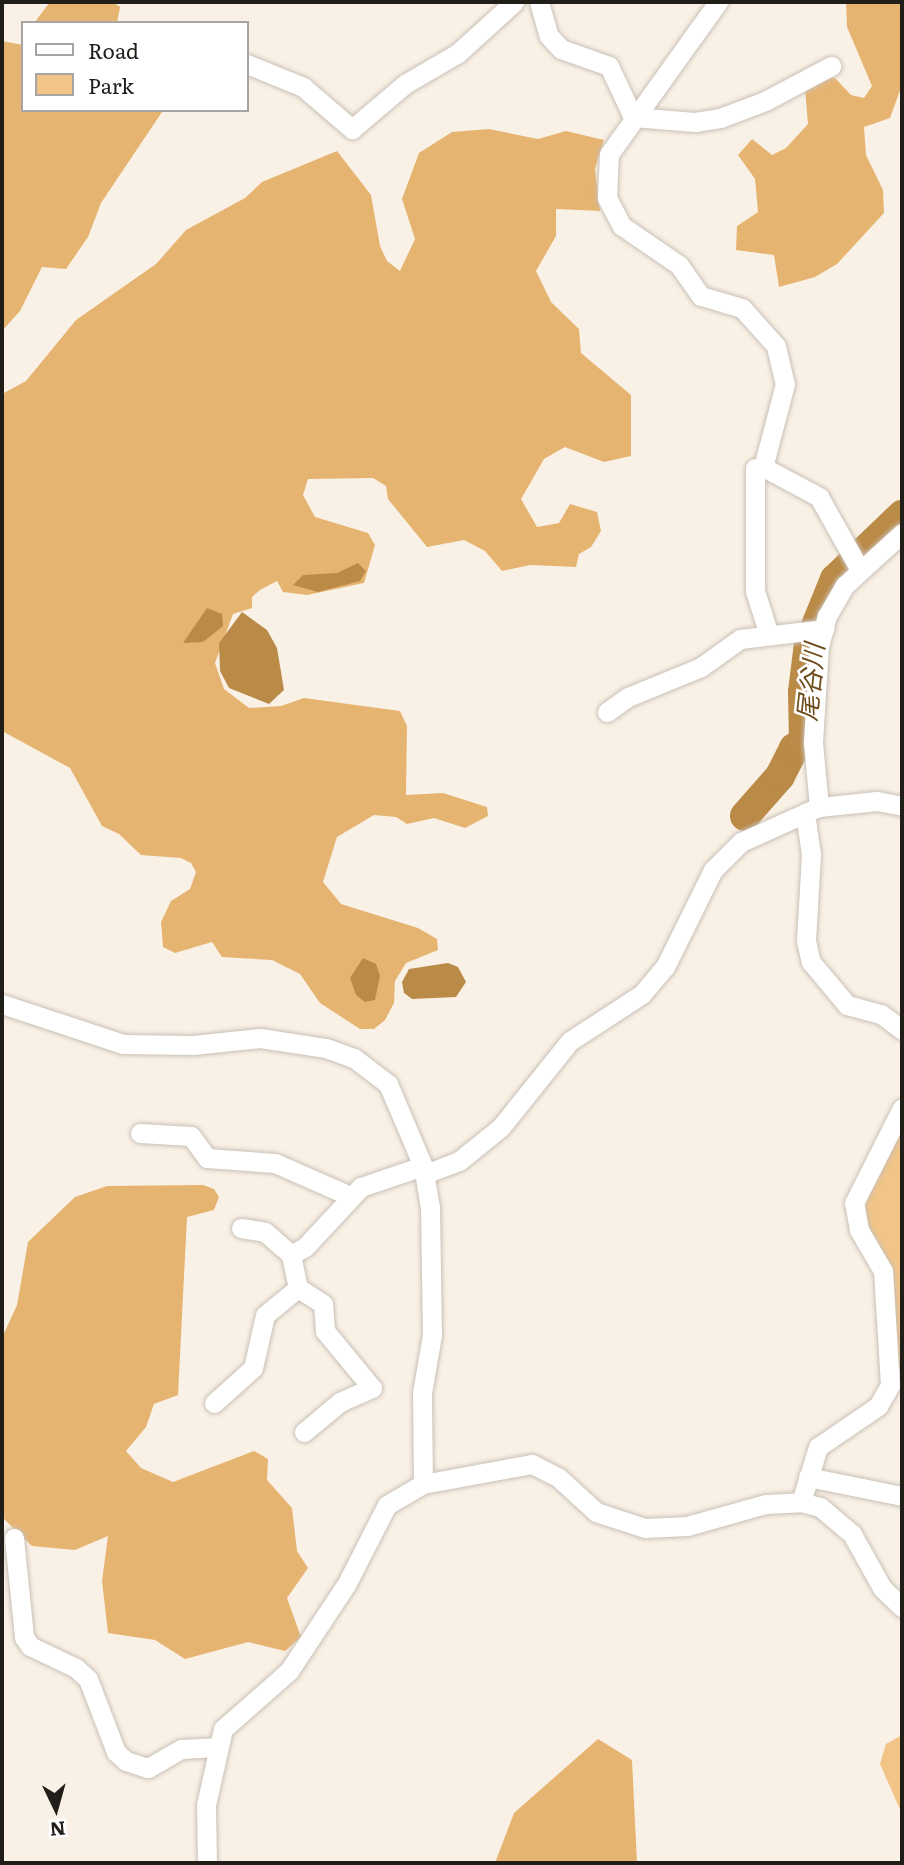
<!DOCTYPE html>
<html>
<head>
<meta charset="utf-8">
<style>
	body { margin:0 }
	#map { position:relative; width:904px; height:1865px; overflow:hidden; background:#faf1e6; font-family:Literata,"Noto Sans JP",serif }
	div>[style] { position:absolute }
	.green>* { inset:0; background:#f2c488 }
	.forest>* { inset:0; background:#e6b471 }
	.water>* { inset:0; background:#ba8a47 }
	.river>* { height:30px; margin:-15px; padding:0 15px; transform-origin:15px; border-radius:15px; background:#ba8a47 }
	.roads { filter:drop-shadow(0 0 2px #c9c0b6) drop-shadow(0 0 2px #c9c0b6) }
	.minor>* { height:19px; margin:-9.5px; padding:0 9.5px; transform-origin:9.5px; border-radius:9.5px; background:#fff }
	span { translate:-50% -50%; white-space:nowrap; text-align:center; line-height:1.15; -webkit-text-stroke:5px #fff; paint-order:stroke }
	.water-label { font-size:26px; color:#6e4c19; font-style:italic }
	.frame { position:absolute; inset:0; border:4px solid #211e1a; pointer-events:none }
	.legend { position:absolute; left:21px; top:21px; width:228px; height:91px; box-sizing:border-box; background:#fff; border:2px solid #a6a5a3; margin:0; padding:9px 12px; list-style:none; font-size:21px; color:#211e1a }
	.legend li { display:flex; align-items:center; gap:14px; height:35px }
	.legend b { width:35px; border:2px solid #a6a5a3 }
	.north { position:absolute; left:21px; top:1774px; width:70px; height:70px; -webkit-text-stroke:5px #fff; paint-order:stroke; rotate:175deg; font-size:19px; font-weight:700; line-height:28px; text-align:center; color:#211e1a }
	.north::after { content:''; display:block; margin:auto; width:24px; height:32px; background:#211e1a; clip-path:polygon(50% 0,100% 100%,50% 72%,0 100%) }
</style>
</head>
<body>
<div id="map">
	<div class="green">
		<i style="clip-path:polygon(899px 1134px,902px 1136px,902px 1368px,895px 1370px,861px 1200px)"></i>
		<i style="clip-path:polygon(902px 1735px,902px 1814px,880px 1764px,886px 1744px)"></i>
	</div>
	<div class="forest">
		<i style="clip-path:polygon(50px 2px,113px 2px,120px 7px,117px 23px,34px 23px)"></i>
		<i style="clip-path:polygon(846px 2px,902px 2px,902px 85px,890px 118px,864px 127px,866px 155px,883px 190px,884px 213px,837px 264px,815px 277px,779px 287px,774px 255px,736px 250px,737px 226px,758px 212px,755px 179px,738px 155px,752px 139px,772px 155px,786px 148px,808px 124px,805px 88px,825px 78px,835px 78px,851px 95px,864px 98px,872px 86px,847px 27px)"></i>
		<i style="clip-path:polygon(2px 41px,23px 45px,23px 110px,162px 112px,101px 203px,88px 237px,66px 269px,42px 267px,20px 311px,2px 331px)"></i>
		<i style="clip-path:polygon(489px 129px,538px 139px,566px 131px,604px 140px,595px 169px,600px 211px,556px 209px,556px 236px,536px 271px,551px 302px,579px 329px,581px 353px,631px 395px,631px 456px,604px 462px,565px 447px,544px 459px,521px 499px,537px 527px,559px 523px,570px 504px,597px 512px,601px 531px,591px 547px,579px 554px,576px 567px,530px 565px,502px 571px,485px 551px,464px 540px,427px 547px,388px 499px,386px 486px,373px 478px,308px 479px,303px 495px,315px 517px,368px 533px,375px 545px,364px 583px,307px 595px,283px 592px,277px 581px,260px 590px,252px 597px,252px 608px,233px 614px,215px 663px,224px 689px,249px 708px,281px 706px,304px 698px,400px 711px,407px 726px,406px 795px,443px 793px,487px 807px,488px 816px,465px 828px,434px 818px,407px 824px,396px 817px,374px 815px,337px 837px,323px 882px,341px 904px,418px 928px,437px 939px,438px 950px,406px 963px,395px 981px,394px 1003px,385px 1020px,374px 1029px,360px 1029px,320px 1003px,300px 974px,272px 960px,222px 957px,212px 942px,175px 953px,163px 947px,161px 922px,171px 901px,190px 889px,196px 872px,191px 863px,181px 858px,141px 855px,119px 834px,102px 826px,70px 768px,2px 731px,2px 394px,26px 381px,76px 320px,156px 264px,186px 230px,245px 198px,262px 182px,337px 151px,371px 195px,380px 246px,387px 261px,400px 271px,415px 239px,402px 199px,419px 153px,452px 132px)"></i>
		<i style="clip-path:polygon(203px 1185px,214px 1189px,219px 1197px,214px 1210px,187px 1217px,178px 1395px,154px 1404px,146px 1427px,126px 1451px,141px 1468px,173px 1482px,254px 1451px,268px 1459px,267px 1480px,292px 1508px,297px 1551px,308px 1568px,287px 1598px,301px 1637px,285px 1651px,248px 1642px,185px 1659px,155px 1640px,108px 1633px,102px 1581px,108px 1536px,75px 1550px,32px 1546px,2px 1517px,2px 1338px,17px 1305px,28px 1242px,75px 1197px,107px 1186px)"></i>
		<i style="clip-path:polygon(598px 1739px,632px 1760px,637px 1863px,495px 1863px,514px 1813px)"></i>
	</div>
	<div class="water">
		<i style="clip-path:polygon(358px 563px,366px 571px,360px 581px,318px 592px,293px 585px,303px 575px,337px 573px)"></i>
		<i style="clip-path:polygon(207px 608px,222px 614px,223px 626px,203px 642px,183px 643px)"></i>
		<i style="clip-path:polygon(242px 612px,267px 630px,277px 648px,284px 690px,269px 704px,229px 688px,220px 671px,219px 643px)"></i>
		<i style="clip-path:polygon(363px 958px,376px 964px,380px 976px,375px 1000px,365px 1002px,356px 995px,350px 978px)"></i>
		<i style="clip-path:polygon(448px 963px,458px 967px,466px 982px,456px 997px,412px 999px,404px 993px,402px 982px,409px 969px)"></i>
	</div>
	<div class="river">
		<i style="left:745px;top:816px;width:53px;rotate:-48.8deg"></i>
		<i style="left:780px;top:776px;width:31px;rotate:-63deg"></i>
		<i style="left:794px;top:748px;width:11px;rotate:-27deg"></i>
		<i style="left:804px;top:743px;width:51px;rotate:-91.1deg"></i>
		<i style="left:803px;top:692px;width:49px;rotate:-83deg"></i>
		<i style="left:809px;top:643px;width:69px;rotate:-67.9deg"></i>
		<i style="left:835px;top:579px;width:93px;rotate:-43.7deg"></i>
	</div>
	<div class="roads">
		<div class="minor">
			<i style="left:539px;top:2px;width:35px;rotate:74deg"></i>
			<i style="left:549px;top:36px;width:18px;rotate:47deg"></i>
			<i style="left:561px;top:49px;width:51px;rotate:19.5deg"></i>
			<i style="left:609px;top:66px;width:56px;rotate:64.8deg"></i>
			<i style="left:633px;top:117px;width:62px;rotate:4.6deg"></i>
			<i style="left:695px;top:122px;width:25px;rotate:-9deg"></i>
			<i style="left:720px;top:118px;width:48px;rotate:-20.7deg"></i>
			<i style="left:765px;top:101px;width:75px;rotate:-27.9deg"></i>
			<i style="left:718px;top:2px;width:187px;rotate:125.6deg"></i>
			<i style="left:609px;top:154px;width:44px;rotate:92.6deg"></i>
			<i style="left:607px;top:198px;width:32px;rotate:62deg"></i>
			<i style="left:622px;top:226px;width:69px;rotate:34.4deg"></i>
			<i style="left:679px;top:265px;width:38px;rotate:55deg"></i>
			<i style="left:701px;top:296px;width:43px;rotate:16.3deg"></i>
			<i style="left:742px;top:308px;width:51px;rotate:48.2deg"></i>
			<i style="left:776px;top:346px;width:39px;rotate:77deg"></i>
			<i style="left:785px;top:384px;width:86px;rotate:104.8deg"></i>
			<i style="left:763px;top:467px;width:64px;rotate:28.2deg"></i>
			<i style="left:819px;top:497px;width:84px;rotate:60.7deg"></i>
			<i style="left:247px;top:64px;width:61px;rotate:22.3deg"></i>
			<i style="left:303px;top:87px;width:65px;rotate:40.6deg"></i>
			<i style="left:352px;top:129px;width:70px;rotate:-40.3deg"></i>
			<i style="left:405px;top:84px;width:61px;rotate:-30.3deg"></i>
			<i style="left:458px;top:53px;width:76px;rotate:-42.3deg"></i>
			<i style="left:755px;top:468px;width:123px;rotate:90deg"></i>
			<i style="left:755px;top:591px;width:46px;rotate:72.3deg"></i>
			<i style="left:607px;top:712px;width:26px;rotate:-36deg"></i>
			<i style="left:628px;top:697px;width:79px;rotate:-22.3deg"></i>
			<i style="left:701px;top:667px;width:48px;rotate:-35.7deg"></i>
			<i style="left:740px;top:639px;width:85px;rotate:-6.8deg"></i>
			<i style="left:819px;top:807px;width:65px;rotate:-95.3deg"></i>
			<i style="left:813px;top:742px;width:95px;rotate:-86.4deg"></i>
			<i style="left:819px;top:647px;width:32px;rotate:-76deg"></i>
			<i style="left:827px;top:616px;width:36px;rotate:-60deg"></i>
			<i style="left:845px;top:585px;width:77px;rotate:-42.4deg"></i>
			<i style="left:805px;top:813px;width:41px;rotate:81.7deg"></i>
			<i style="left:811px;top:854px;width:87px;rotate:93.3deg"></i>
			<i style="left:806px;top:941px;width:22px;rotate:77deg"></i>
			<i style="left:811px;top:962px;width:56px;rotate:50.1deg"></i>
			<i style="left:847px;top:1005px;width:35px;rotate:15deg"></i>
			<i style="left:881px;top:1014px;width:26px;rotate:37deg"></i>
			<i style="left:2px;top:1004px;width:127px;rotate:18.3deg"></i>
			<i style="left:123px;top:1044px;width:70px;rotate:0.8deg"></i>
			<i style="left:193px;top:1045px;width:67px;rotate:-6deg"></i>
			<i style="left:260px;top:1038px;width:67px;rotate:8.6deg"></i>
			<i style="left:326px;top:1048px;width:30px;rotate:20deg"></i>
			<i style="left:354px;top:1058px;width:43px;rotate:37.4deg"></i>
			<i style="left:388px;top:1084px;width:89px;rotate:66.9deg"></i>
			<i style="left:423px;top:1166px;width:43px;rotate:80.5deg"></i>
			<i style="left:430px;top:1208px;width:127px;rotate:89.1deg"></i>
			<i style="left:432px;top:1335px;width:59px;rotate:99.8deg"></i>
			<i style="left:422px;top:1393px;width:91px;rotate:89.4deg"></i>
			<i style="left:423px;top:1484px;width:111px;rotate:-10.4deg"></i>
			<i style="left:532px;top:1464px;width:30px;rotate:27deg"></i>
			<i style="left:559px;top:1478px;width:50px;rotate:42.6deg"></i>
			<i style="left:596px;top:1512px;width:52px;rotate:18.1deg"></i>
			<i style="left:645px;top:1528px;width:42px;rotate:-2.7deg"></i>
			<i style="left:687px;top:1526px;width:82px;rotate:-15.6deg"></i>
			<i style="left:766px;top:1504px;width:35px;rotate:-3deg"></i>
			<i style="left:801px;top:1502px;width:20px;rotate:15deg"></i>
			<i style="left:820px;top:1507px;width:42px;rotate:40.2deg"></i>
			<i style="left:852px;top:1534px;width:62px;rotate:60.9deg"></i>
			<i style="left:882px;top:1588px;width:28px;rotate:44deg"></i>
			<i style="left:140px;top:1133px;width:51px;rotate:3.4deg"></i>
			<i style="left:191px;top:1136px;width:27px;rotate:54deg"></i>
			<i style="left:207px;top:1158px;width:68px;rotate:4.2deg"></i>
			<i style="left:275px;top:1163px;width:82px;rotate:23.7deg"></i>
			<i style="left:425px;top:1174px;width:36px;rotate:-21deg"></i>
			<i style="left:459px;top:1161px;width:54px;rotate:-39deg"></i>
			<i style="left:501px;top:1127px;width:110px;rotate:-51.3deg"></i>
			<i style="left:570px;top:1041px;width:86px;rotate:-33.1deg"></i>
			<i style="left:642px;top:994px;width:35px;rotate:-50deg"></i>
			<i style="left:665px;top:967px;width:108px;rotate:-63.7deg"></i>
			<i style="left:713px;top:870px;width:40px;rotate:-45deg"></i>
			<i style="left:741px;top:842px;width:85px;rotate:-24.2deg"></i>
			<i style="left:819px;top:807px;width:58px;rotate:-5.9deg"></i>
			<i style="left:877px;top:801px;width:25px;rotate:11deg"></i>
			<i style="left:241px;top:1228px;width:24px;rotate:9deg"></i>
			<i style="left:265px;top:1232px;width:35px;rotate:41deg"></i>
			<i style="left:214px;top:1403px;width:52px;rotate:-41.9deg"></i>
			<i style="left:253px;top:1368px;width:54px;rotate:-77.2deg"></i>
			<i style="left:265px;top:1315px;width:43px;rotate:-39.3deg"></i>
			<i style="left:304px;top:1432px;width:47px;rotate:-39.8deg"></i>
			<i style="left:340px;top:1402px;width:35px;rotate:-24deg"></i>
			<i style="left:372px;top:1388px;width:74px;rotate:-129.5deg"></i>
			<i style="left:325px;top:1331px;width:27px;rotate:-94deg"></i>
			<i style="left:323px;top:1304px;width:30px;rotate:-147deg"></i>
			<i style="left:298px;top:1288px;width:34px;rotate:-102deg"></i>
			<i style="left:291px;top:1255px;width:16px;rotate:-30deg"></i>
			<i style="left:305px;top:1247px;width:82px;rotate:-47deg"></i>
			<i style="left:361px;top:1187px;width:65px;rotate:-18.7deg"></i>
			<i style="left:808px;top:1477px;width:96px;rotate:11.4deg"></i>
			<i style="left:801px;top:1502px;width:58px;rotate:-72.8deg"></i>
			<i style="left:818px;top:1447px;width:73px;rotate:-34.3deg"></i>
			<i style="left:878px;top:1406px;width:24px;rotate:-60deg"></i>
			<i style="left:890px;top:1385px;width:114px;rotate:-93.5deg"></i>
			<i style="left:883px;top:1271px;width:48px;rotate:-120.3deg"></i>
			<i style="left:859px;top:1230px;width:27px;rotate:-100deg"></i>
			<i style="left:854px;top:1203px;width:106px;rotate:-63.2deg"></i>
			<i style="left:14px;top:1538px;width:100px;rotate:84.2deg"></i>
			<i style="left:24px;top:1637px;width:11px;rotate:56deg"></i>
			<i style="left:30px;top:1646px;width:51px;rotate:25.6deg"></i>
			<i style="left:76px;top:1668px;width:16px;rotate:43deg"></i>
			<i style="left:88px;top:1679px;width:78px;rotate:69deg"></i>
			<i style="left:116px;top:1752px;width:13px;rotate:42deg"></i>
			<i style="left:126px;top:1761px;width:23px;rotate:18deg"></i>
			<i style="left:148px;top:1768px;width:38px;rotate:-30deg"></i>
			<i style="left:181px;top:1749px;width:36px;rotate:-3deg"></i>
			<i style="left:207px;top:1863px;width:58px;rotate:-91deg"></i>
			<i style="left:206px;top:1805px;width:78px;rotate:-77.4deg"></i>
			<i style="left:223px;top:1729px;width:88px;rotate:-41.3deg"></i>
			<i style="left:289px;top:1671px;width:103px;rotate:-56.5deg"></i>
			<i style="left:346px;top:1585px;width:90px;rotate:-62.9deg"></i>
			<i style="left:387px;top:1505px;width:42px;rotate:-30.3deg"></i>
		</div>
	</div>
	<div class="water-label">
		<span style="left:809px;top:682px;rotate:-84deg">尾谷川</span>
	</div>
	<div class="frame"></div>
	<ul class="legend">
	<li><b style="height:9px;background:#fff"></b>Road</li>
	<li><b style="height:19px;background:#f2c488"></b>Park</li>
	</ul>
	<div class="north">N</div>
</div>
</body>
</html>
